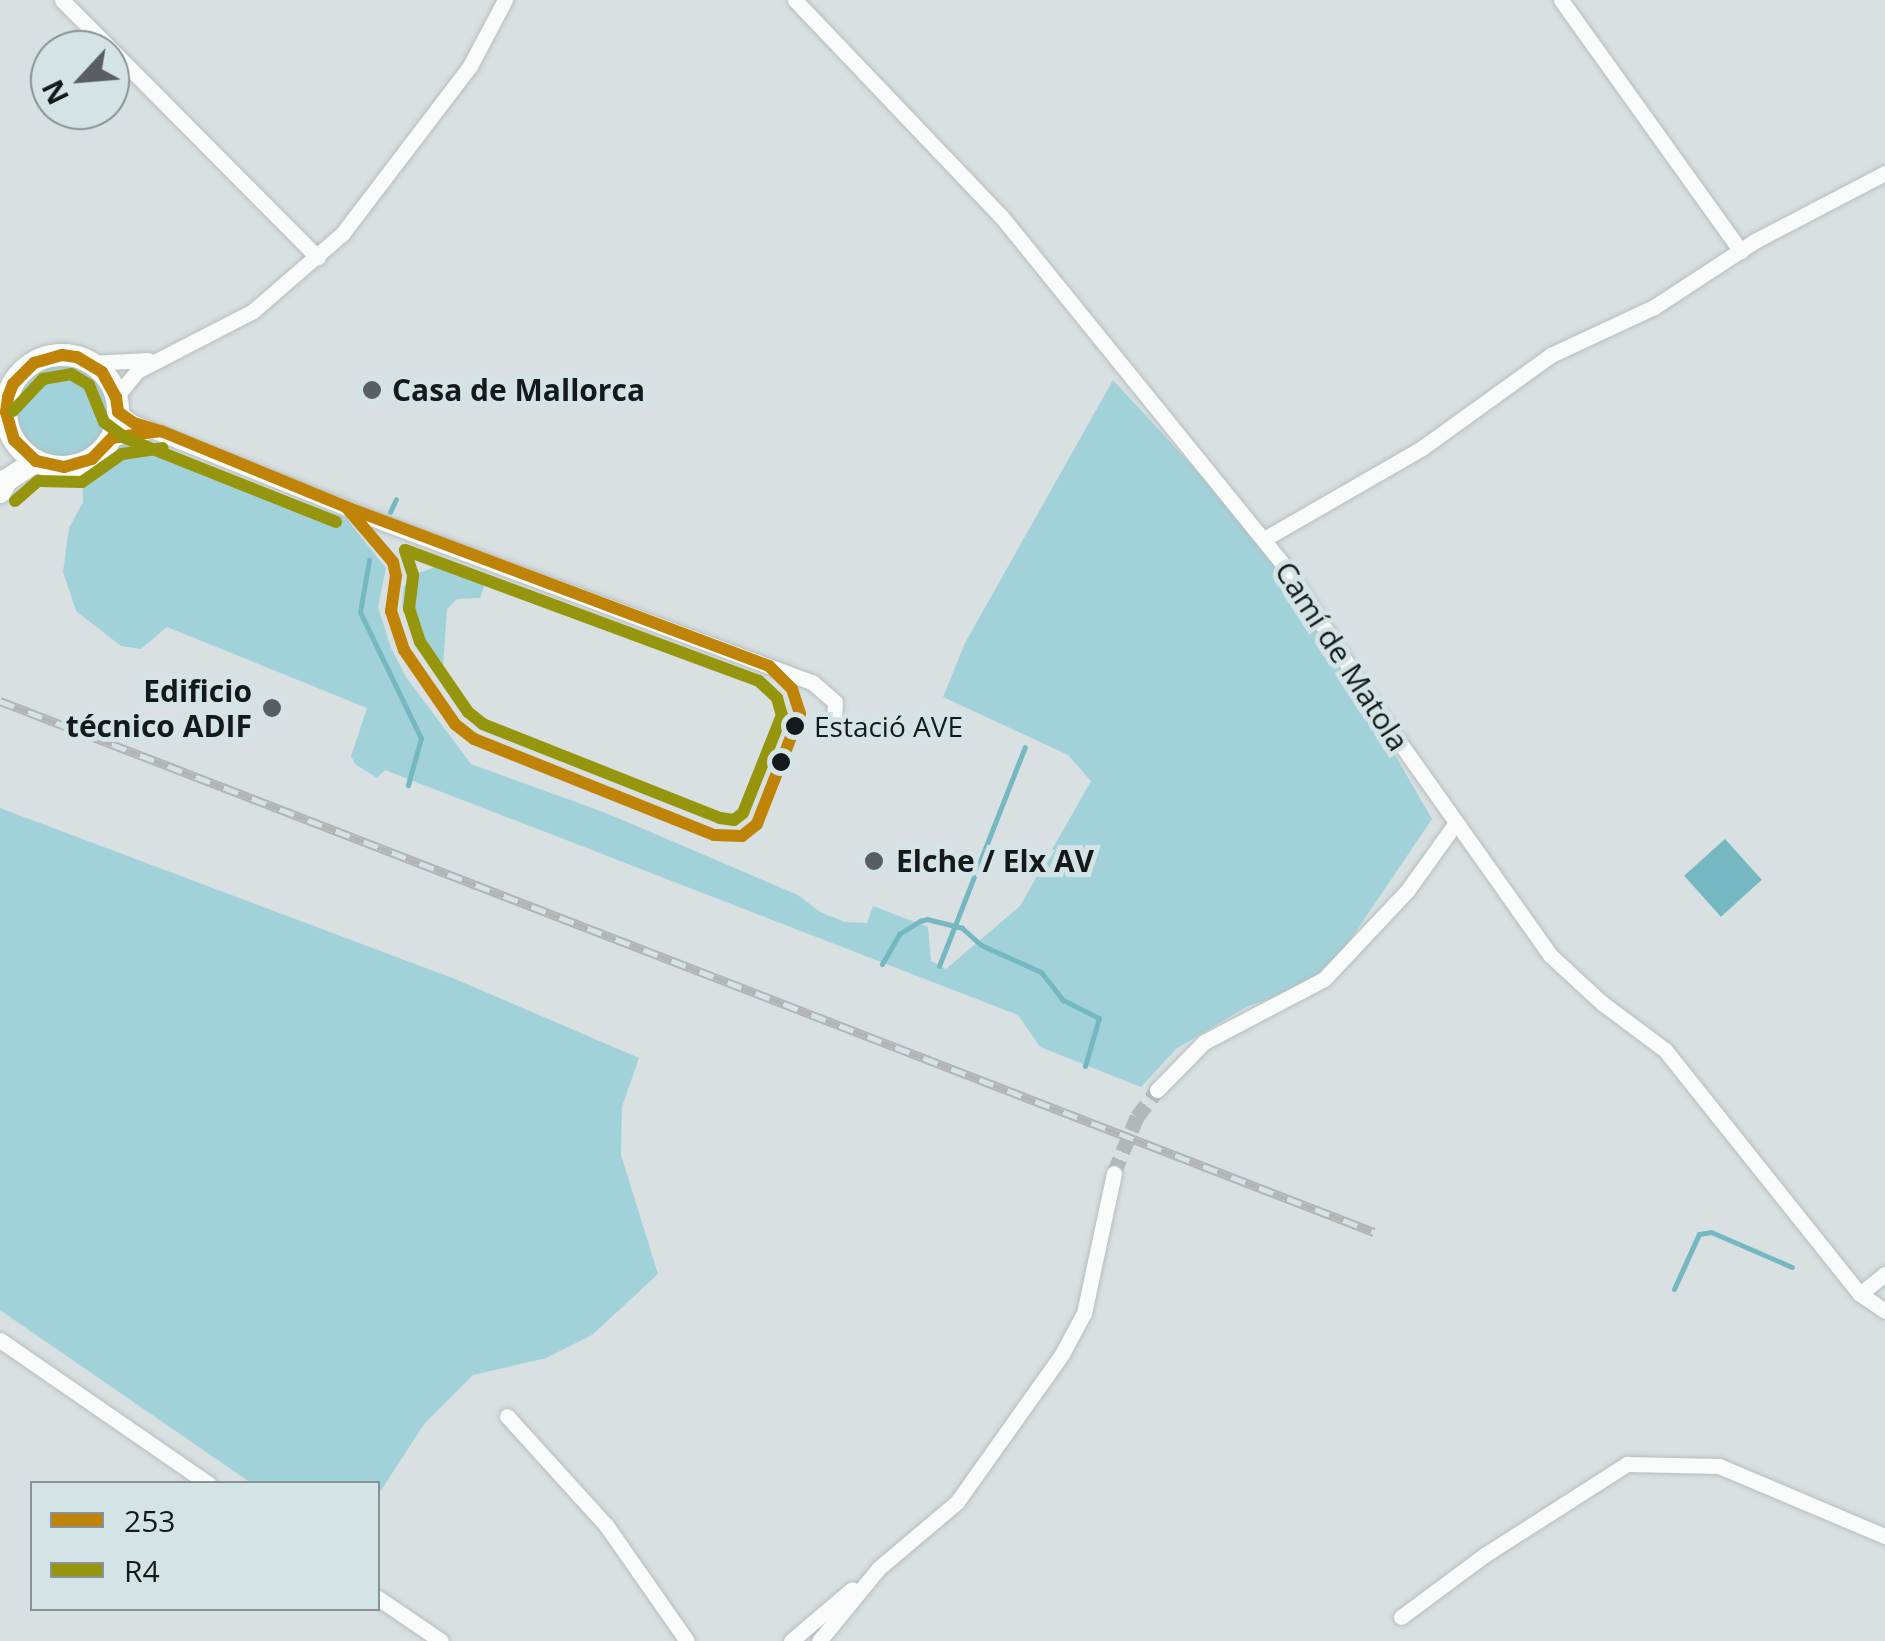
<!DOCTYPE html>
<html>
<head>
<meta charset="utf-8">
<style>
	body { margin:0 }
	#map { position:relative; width:1885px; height:1641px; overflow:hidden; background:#d8e0e1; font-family:"Open Sans",sans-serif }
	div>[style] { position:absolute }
	.green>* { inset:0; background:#a2d2d9 }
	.round { border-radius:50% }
	.water>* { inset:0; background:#75b8c1; transform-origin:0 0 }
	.stream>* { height:5px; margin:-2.5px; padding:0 2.5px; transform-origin:2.5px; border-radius:2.5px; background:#75b8c1 }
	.minor-tunnel>* { height:15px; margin-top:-7.5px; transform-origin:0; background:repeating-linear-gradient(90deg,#b1b8b9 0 15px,transparent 0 23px) }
	.roads { filter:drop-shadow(0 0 2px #b6bdbe) drop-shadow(0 0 2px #b6bdbe) }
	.minor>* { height:15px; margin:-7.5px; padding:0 7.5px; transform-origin:7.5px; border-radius:7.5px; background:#f9fafa }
	.tertiary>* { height:20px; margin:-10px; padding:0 10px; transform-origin:10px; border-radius:10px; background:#f9fafa }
	.secondary>* { height:22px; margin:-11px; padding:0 11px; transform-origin:11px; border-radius:11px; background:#f9fafa }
	.secondary>.ring { margin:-11px; padding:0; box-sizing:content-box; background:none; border:22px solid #f9fafa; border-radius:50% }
	.rail>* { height:9px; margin-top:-4.5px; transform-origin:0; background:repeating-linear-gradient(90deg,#d4e3e5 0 15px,#b3b5b5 0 30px); box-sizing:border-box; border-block:2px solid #b3b5b5 }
	.bus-1>* { height:12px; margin:-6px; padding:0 6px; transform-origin:6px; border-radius:6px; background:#be8307 }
	.bus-2>* { height:12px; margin:-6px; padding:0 6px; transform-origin:6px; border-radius:6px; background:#95960d }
	.dots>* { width:28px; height:28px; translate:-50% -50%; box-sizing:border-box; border:5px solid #d4e3e5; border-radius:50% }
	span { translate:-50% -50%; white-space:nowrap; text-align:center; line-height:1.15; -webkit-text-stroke:10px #d4e3e5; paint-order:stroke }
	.bus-label { font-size:28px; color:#141a1b }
	.left { translate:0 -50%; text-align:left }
	.poi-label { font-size:30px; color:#141a1b; font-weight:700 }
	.right { translate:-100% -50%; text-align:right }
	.street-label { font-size:30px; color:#141a1b }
	.legend { position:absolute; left:30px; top:1481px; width:350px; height:130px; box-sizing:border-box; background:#d4e3e5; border:2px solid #879394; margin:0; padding:12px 18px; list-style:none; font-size:30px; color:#141a1b }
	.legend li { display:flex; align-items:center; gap:20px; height:50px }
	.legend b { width:50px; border:2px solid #879394 }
	.north { position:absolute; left:30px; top:30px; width:100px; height:100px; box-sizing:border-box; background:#d4e3e5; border:2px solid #879394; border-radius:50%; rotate:244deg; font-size:28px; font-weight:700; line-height:40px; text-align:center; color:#141a1b }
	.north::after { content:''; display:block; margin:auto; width:35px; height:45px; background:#595f60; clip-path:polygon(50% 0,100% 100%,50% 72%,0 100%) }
</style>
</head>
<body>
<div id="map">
	<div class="green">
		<i class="round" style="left:10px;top:360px;width:104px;height:104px"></i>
		<i style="clip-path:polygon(1113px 380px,1288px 570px,1432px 819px,1324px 979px,1246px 1007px,1176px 1049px,1141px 1087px,1040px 1047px,1018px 1015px,385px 770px,377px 778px,355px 764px,351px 756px,367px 708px,167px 627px,141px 649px,121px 646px,76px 611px,63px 572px,69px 528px,83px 502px,82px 467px,113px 444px,154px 448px,346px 518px,386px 568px,378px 607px,391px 648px,406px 677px,471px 764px,606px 813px,798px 895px,820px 912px,845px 922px,867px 923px,873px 906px,928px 927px,931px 961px,946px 969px,1020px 906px,1091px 781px,1068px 755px,943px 697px,965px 643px)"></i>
		<i style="clip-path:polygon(444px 564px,486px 581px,480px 598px,457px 599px,447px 609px,442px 682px,402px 606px,404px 587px,413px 575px)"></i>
		<i style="clip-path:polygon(0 808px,455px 979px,639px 1058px,622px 1107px,621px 1155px,658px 1274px,592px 1335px,546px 1358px,473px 1375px,424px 1424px,378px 1495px,378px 1484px,251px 1483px,0 1310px)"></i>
	</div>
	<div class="water">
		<i style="left:1725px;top:839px;width:55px;height:55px;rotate:48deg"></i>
	</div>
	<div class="stream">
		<i style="left:390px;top:512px;width:14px;rotate:-65deg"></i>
		<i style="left:369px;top:560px;width:53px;rotate:99.8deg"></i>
		<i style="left:360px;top:612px;width:140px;rotate:64.2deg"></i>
		<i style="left:421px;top:738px;width:49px;rotate:105.5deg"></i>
		<i style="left:882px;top:964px;width:34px;rotate:-60deg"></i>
		<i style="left:899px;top:934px;width:25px;rotate:-32deg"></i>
		<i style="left:920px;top:921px;width:7px;rotate:-16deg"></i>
		<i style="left:927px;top:919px;width:36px;rotate:14deg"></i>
		<i style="left:962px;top:928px;width:25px;rotate:42deg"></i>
		<i style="left:981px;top:945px;width:66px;rotate:24.2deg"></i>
		<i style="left:1041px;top:972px;width:36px;rotate:52deg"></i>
		<i style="left:1063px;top:1000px;width:40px;rotate:26.6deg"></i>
		<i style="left:1099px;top:1018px;width:50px;rotate:106.3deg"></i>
		<i style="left:939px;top:966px;width:235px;rotate:-68.6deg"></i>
		<i style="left:1674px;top:1289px;width:60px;rotate:-65.6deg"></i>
		<i style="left:1699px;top:1234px;width:12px;rotate:-9deg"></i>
		<i style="left:1711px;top:1232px;width:88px;rotate:23.4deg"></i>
	</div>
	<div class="minor-tunnel">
		<i style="left:1114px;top:1173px;width:61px;rotate:-67.7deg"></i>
		<i style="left:1137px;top:1117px;width:34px;rotate:-53deg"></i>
	</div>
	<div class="roads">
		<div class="minor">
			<i style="left:62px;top:0;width:363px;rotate:45.2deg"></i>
			<i style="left:795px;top:0;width:298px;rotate:46.4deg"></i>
			<i style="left:1001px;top:216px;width:456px;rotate:51deg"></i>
			<i style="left:1288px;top:570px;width:156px;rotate:57.8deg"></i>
			<i style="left:1371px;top:702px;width:310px;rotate:54.7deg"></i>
			<i style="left:1550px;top:955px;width:71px;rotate:42.7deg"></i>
			<i style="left:1602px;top:1003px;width:79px;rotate:36.7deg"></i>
			<i style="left:1665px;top:1050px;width:312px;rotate:51.4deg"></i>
			<i style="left:1860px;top:1294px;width:30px;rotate:34deg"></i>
			<i style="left:1561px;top:0;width:309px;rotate:54.4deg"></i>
			<i style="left:90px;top:363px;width:58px;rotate:-3deg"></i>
			<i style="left:116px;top:397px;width:33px;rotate:-51deg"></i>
			<i style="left:137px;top:371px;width:131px;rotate:-27.3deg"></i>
			<i style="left:253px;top:311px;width:118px;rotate:-40.9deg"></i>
			<i style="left:342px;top:234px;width:211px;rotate:-52.7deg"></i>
			<i style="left:470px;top:66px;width:75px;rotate:-62.1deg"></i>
			<i style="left:118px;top:412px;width:19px;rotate:35deg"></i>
			<i style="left:134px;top:423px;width:269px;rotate:21.8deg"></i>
			<i style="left:384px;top:523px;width:457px;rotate:20.4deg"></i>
			<i style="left:812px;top:682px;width:30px;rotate:41deg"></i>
			<i style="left:835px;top:702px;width:17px;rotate:93deg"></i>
			<i style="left:112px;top:438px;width:36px;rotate:-10deg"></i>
			<i style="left:1264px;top:539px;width:182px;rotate:-29.9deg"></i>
			<i style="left:1422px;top:448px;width:159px;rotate:-35.8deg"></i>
			<i style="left:1551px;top:355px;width:114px;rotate:-25deg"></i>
			<i style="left:1654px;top:307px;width:121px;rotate:-33.2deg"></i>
			<i style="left:1755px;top:241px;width:147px;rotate:-27.6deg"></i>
			<i style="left:1157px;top:1090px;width:67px;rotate:-45.6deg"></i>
			<i style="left:1204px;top:1042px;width:136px;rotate:-27.7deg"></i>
			<i style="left:1324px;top:979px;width:121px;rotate:-46.7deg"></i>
			<i style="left:1407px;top:891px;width:82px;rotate:-54.4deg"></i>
			<i style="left:1860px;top:1294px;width:32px;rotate:-39deg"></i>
			<i style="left:0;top:1340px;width:254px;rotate:34.6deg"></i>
			<i style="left:507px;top:1416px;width:147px;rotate:47.8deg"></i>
			<i style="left:606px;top:1525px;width:141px;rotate:55.1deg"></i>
			<i style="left:378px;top:1598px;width:76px;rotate:34.3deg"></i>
			<i style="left:1401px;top:1617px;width:102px;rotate:-36.6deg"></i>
			<i style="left:1483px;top:1556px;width:171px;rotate:-32.6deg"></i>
			<i style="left:1627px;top:1464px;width:92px;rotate:1.2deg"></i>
			<i style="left:1719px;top:1466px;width:180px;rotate:22.9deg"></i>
			<i style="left:791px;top:1641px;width:80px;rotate:-40.4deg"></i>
			<i style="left:819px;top:1641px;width:94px;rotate:-50.6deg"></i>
			<i style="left:879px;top:1568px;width:102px;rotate:-40.2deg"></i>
			<i style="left:957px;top:1502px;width:181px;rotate:-54.6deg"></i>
			<i style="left:1062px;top:1354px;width:47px;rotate:-61.8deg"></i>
			<i style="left:1084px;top:1313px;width:143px;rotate:-77.9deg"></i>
		</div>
		<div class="tertiary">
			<i style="left:0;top:399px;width:14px;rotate:-36deg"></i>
			<i style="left:0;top:427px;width:8px"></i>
		</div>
		<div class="secondary">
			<i class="ring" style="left:6px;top:355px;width:90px;height:90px"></i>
			<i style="left:0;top:492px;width:14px;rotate:-60deg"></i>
			<i style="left:7px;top:480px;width:35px;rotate:-33deg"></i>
		</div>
	</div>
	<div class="rail">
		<i style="left:0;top:701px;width:1473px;rotate:21.13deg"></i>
	</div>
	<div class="bus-1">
		<i style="left:62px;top:355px;width:15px;rotate:8deg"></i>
		<i style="left:77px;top:357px;width:29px;rotate:31deg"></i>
		<i style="left:102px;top:372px;width:29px;rotate:61deg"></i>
		<i style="left:116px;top:397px;width:15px;rotate:82deg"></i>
		<i style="left:118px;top:412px;width:19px;rotate:35deg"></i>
		<i style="left:134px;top:423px;width:28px;rotate:17deg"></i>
		<i style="left:161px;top:431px;width:49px;rotate:171.9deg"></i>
		<i style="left:112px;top:438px;width:29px;rotate:134deg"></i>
		<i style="left:92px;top:459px;width:29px;rotate:164deg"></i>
		<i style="left:64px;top:467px;width:29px;rotate:-168deg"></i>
		<i style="left:36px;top:461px;width:30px;rotate:-136deg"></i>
		<i style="left:14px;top:440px;width:29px;rotate:-106deg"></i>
		<i style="left:6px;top:412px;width:15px;rotate:-82deg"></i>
		<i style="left:8px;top:397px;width:14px;rotate:-69deg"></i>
		<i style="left:13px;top:384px;width:30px;rotate:-45deg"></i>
		<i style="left:34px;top:363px;width:29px;rotate:-16deg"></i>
		<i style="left:161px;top:431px;width:200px;rotate:22.3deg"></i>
		<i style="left:346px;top:507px;width:452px;rotate:20.6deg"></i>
		<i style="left:769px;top:666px;width:33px;rotate:45deg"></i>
		<i style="left:792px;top:689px;width:26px;rotate:72deg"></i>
		<i style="left:800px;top:714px;width:118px;rotate:111.4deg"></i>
		<i style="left:757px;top:824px;width:19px;rotate:141deg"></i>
		<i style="left:742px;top:836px;width:28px;rotate:-178deg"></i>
		<i style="left:714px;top:835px;width:258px;rotate:-158.2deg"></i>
		<i style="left:474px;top:739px;width:24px;rotate:-142deg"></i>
		<i style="left:455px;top:724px;width:90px;rotate:-124.6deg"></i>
		<i style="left:404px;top:650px;width:41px;rotate:-108.4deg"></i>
		<i style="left:391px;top:611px;width:35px;rotate:-82deg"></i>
		<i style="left:396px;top:576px;width:14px;rotate:-102deg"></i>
		<i style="left:393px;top:562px;width:72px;rotate:-130.5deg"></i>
	</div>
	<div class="bus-2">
		<i style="left:13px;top:411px;width:44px;rotate:-46.8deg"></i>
		<i style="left:43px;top:379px;width:28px;rotate:-10deg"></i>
		<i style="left:71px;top:374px;width:21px;rotate:31deg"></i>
		<i style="left:89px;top:385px;width:40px;rotate:68deg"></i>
		<i style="left:104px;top:422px;width:26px;rotate:37deg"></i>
		<i style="left:125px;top:438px;width:227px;rotate:21.7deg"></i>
		<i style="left:15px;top:501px;width:30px;rotate:-41deg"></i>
		<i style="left:38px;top:481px;width:44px;rotate:1.3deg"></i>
		<i style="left:82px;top:482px;width:49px;rotate:-35deg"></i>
		<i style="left:122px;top:454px;width:41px;rotate:-8.3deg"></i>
		<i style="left:405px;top:550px;width:377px;rotate:20.3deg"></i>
		<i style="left:759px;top:681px;width:25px;rotate:43deg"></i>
		<i style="left:777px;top:698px;width:18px;rotate:74deg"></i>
		<i style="left:782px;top:715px;width:105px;rotate:111.7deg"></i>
		<i style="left:743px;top:813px;width:11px;rotate:142deg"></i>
		<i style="left:734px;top:820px;width:14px;rotate:-172deg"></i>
		<i style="left:720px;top:818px;width:255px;rotate:-158.4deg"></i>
		<i style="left:483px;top:724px;width:19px;rotate:-141deg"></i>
		<i style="left:468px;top:712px;width:85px;rotate:-124.4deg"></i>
		<i style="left:420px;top:642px;width:35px;rotate:-108deg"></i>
		<i style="left:409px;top:609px;width:34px;rotate:-83deg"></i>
		<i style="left:413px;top:575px;width:26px;rotate:-108deg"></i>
	</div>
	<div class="dots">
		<i style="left:372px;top:390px;background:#595f60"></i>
		<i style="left:272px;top:708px;background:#595f60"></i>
		<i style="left:795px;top:726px;background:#141a1b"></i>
		<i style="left:781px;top:762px;background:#141a1b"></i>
		<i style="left:874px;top:861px;background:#595f60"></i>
	</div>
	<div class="bus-label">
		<span class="left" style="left:814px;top:726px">Estació AVE</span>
	</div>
	<div class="poi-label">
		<span class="left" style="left:392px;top:390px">Casa de Mallorca</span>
		<span class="right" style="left:252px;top:708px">Edificio<br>técnico ADIF</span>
		<span class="left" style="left:896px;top:861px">Elche / Elx AV</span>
	</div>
	<div class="street-label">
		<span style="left:1342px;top:656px;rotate:57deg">Camí de Matola</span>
	</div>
	<ul class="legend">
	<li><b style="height:12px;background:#be8307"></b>253</li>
	<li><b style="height:12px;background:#95960d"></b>R4</li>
	</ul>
	<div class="north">N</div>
</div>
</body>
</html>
